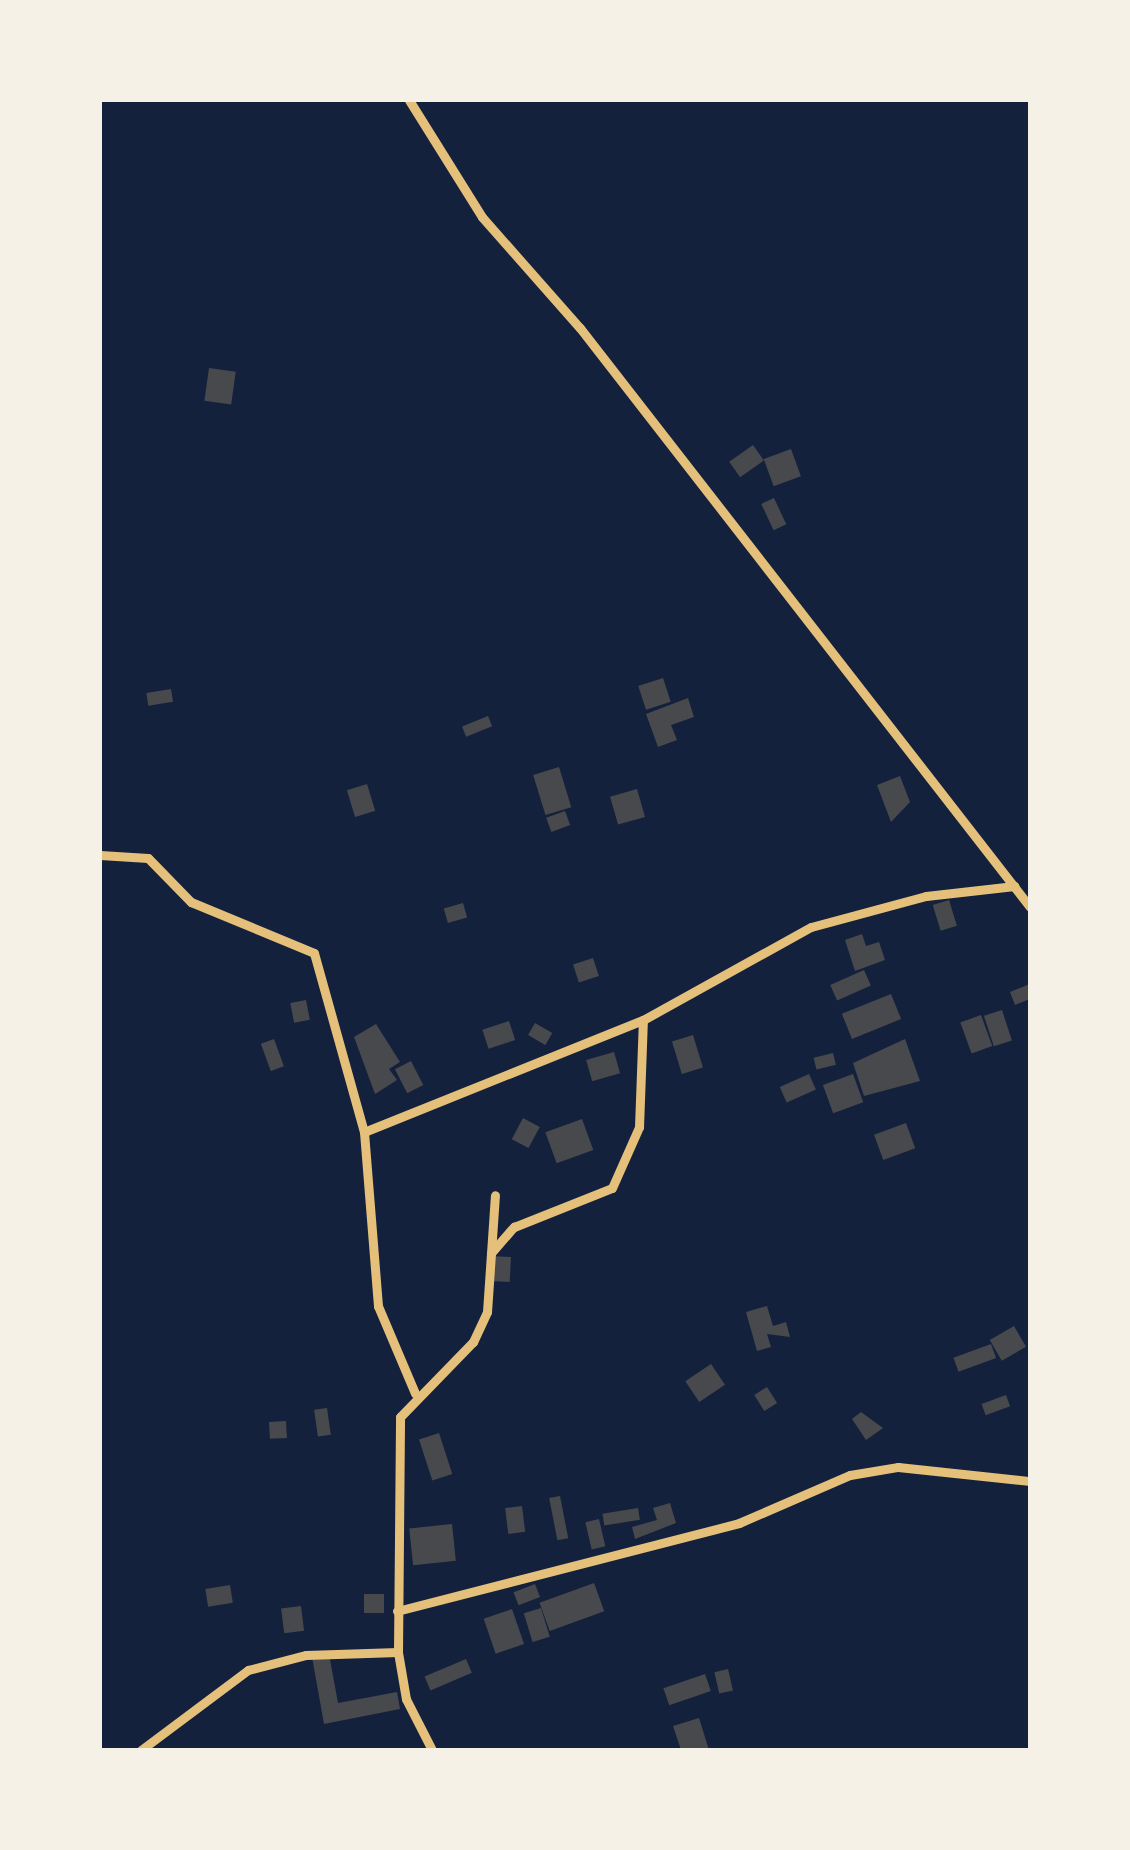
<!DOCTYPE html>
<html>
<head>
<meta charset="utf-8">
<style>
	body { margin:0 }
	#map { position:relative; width:1130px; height:1850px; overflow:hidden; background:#14213d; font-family:Arial,sans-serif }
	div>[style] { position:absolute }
	.building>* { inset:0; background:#48494c; transform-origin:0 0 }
	.minor>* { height:9px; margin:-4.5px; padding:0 4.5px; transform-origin:4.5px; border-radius:4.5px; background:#e5c07b }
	span { translate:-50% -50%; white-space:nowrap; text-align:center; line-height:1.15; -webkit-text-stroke:10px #f6f1e7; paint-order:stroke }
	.frame { position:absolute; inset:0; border:102px solid #f6f1e7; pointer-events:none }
</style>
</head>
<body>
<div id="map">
	<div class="building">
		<i style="left:209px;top:368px;width:27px;height:33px;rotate:8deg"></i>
		<i style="left:753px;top:445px;width:19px;height:29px;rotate:55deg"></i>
		<i style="left:791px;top:449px;width:29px;height:29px;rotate:70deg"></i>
		<i style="left:774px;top:498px;width:29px;height:14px;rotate:65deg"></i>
		<i style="left:663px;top:678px;width:25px;height:26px;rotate:72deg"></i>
		<i style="left:171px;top:689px;width:13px;height:25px;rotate:81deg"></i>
		<i style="clip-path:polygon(688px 698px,694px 717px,671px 725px,677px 740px,658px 747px,646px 714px)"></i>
		<i style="left:488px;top:716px;width:11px;height:28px;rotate:68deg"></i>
		<i style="left:559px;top:767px;width:42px;height:27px;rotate:73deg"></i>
		<i style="clip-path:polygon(900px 776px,910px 802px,891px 822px,877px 785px)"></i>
		<i style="left:367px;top:784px;width:28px;height:21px;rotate:73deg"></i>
		<i style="left:637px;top:789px;width:29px;height:28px;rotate:74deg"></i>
		<i style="left:565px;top:811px;width:15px;height:20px;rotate:70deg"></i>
		<i style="left:949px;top:900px;width:27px;height:17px;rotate:73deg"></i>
		<i style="left:463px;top:903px;width:15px;height:20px;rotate:74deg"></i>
		<i style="clip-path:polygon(862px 934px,866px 946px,879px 942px,885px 960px,855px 971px,845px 940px)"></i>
		<i style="left:593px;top:958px;width:19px;height:21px;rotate:72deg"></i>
		<i style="left:864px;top:970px;width:17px;height:37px;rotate:66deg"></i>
		<i style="clip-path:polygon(1030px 984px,1030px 999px,1015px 1005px,1010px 992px)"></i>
		<i style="left:891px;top:994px;width:27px;height:53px;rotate:68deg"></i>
		<i style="left:306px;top:1000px;width:20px;height:16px;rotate:79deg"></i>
		<i style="left:1002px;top:1010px;width:32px;height:19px;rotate:72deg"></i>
		<i style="left:981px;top:1015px;width:33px;height:22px;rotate:70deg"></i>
		<i style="left:509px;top:1021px;width:20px;height:28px;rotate:72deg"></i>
		<i style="left:535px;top:1023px;width:20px;height:14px;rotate:30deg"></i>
		<i style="clip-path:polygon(376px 1024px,400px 1062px,389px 1069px,397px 1080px,375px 1094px,354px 1037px)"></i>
		<i style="left:693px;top:1035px;width:34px;height:22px;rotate:73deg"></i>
		<i style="left:274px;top:1039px;width:29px;height:14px;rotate:70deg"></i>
		<i style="clip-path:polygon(905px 1039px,920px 1081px,864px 1096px,853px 1063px)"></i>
		<i style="left:614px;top:1052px;width:22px;height:29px;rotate:74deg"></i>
		<i style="left:833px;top:1053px;width:12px;height:20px;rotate:76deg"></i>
		<i style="left:411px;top:1061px;width:27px;height:18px;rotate:63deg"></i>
		<i style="left:809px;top:1074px;width:17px;height:32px;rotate:66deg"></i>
		<i style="left:853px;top:1074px;width:30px;height:32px;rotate:70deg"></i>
		<i style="left:523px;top:1118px;width:19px;height:24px;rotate:28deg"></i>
		<i style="left:582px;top:1119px;width:33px;height:39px;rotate:70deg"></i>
		<i style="left:906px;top:1123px;width:27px;height:34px;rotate:70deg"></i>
		<i style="left:491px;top:1256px;width:20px;height:25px;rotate:3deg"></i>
		<i style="clip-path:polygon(767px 1306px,773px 1326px,786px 1322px,790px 1337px,767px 1334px,771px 1347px,757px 1351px,746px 1312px)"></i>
		<i style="left:1014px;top:1326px;width:24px;height:28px;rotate:60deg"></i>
		<i style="left:991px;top:1344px;width:15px;height:40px;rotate:70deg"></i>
		<i style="left:711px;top:1364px;width:25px;height:31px;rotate:56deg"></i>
		<i style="left:767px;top:1387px;width:19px;height:15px;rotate:58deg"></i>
		<i style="left:1006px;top:1395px;width:12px;height:26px;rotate:70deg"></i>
		<i style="left:327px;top:1408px;width:27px;height:13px;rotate:82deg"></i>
		<i style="clip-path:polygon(861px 1412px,883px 1428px,866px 1440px,852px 1419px)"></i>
		<i style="left:286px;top:1421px;width:17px;height:17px;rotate:87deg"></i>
		<i style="left:439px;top:1433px;width:43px;height:21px;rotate:72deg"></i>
		<i style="left:560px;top:1496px;width:43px;height:11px;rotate:79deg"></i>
		<i style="clip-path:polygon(670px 1503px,676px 1523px,635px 1539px,632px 1527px,657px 1520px,653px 1508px)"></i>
		<i style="left:522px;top:1506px;width:26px;height:17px;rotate:83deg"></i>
		<i style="left:638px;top:1508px;width:12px;height:36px;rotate:81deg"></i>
		<i style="left:599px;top:1519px;width:28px;height:14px;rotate:77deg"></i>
		<i style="left:452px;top:1524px;width:37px;height:43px;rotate:84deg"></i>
		<i style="left:594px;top:1583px;width:30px;height:58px;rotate:70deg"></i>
		<i style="left:535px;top:1584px;width:14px;height:23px;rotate:69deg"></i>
		<i style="left:230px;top:1585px;width:18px;height:25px;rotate:81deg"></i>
		<i style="left:364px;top:1594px;width:20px;height:19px"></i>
		<i style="left:301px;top:1606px;width:25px;height:20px;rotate:83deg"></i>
		<i style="left:541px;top:1608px;width:30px;height:18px;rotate:73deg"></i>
		<i style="left:512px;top:1609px;width:37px;height:30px;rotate:71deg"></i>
		<i style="clip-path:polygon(329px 1654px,338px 1703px,397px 1692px,400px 1709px,324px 1724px,312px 1657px)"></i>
		<i style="left:466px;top:1659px;width:15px;height:45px;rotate:67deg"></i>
		<i style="left:728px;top:1669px;width:22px;height:14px;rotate:77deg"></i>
		<i style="left:705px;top:1674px;width:18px;height:44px;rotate:71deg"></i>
		<i style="clip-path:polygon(699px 1718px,709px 1750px,681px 1750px,673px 1726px)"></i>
	</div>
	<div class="minor">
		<i style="left:409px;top:100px;width:138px;rotate:58deg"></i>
		<i style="left:482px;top:217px;width:148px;rotate:48.6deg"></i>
		<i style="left:580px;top:328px;width:733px;rotate:52.15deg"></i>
		<i style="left:100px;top:855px;width:48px;rotate:3.6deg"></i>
		<i style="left:148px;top:858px;width:62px;rotate:45.7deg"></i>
		<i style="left:191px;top:902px;width:133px;rotate:22.5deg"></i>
		<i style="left:314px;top:953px;width:186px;rotate:74.4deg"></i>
		<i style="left:364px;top:1132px;width:175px;rotate:85.4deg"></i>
		<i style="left:378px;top:1306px;width:95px;rotate:67deg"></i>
		<i style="left:364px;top:1132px;width:301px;rotate:-21.9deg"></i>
		<i style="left:643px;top:1020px;width:192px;rotate:-29deg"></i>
		<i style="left:811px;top:927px;width:119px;rotate:-15.1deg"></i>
		<i style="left:926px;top:896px;width:89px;rotate:-6.5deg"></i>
		<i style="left:491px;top:1253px;width:35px;rotate:-49deg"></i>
		<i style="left:514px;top:1227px;width:105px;rotate:-21.7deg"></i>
		<i style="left:612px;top:1188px;width:67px;rotate:-66.1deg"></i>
		<i style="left:639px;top:1127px;width:107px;rotate:-87.9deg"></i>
		<i style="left:397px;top:1611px;width:353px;rotate:-14.4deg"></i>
		<i style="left:739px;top:1523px;width:121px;rotate:-23.4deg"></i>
		<i style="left:850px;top:1475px;width:49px;rotate:-9.5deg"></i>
		<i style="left:898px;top:1467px;width:133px;rotate:6.1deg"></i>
		<i style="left:141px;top:1750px;width:134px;rotate:-36.8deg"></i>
		<i style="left:248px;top:1670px;width:60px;rotate:-14.5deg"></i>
		<i style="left:306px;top:1655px;width:92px;rotate:-1.9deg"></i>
		<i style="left:432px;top:1750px;width:57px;rotate:-117deg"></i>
		<i style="left:406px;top:1699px;width:48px;rotate:-99.7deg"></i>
		<i style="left:398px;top:1652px;width:235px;rotate:-89.5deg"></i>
		<i style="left:400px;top:1417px;width:105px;rotate:-45.8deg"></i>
		<i style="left:473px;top:1342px;width:33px;rotate:-65deg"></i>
		<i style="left:487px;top:1312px;width:117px;rotate:-86.1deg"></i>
	</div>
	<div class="frame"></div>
</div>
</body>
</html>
